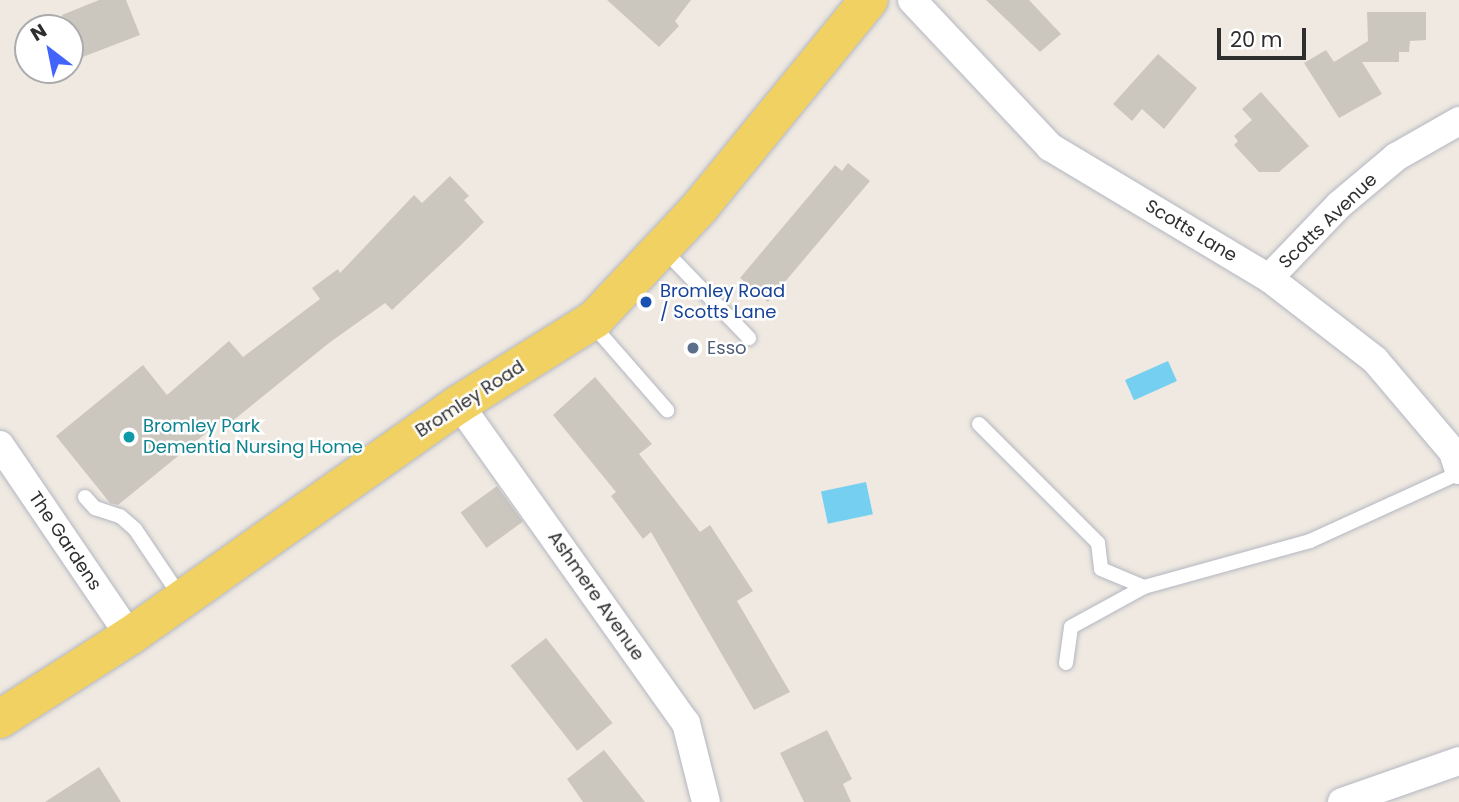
<!DOCTYPE html>
<html>
<head>
<meta charset="utf-8">
<style>
	body { margin:0 }
	#map { position:relative; width:1459px; height:802px; overflow:hidden; background:#efe9e1; font-family:Poppins,sans-serif }
	div>[style] { position:absolute }
	.water>* { inset:0; background:#75cff0; transform-origin:0 0 }
	.building>* { inset:0; background:#cbc7bf; transform-origin:0 0 }
	.roads { filter:drop-shadow(0 0 2px #b4b7c1) drop-shadow(0 0 2px #b4b7c1) }
	.lane>* { height:14px; margin:-7px; padding:0 7px; transform-origin:7px; border-radius:7px; background:#fff }
	.street>* { height:28px; margin:-14px; padding:0 14px; transform-origin:14px; border-radius:14px; background:#fff }
	.primary>* { height:38px; margin:-19px; padding:0 19px; transform-origin:19px; border-radius:19px; background:#f2d163 }
	.dots>* { width:19px; height:19px; translate:-50% -50%; box-sizing:border-box; border:4px solid #fff; border-radius:50% }
	span { translate:-50% -50%; white-space:nowrap; text-align:center; line-height:1.15; -webkit-text-stroke:5px #fff; paint-order:stroke }
	.street-label { font-size:18px; color:#2e2e2e }
	.transit-label { font-size:18px; color:#164399 }
	.left { translate:0 -50%; text-align:left }
	.service-label { font-size:18px; color:#4e5e75 }
	.culture-label { font-size:18px; color:#0d838f }
	.north { position:absolute; left:14px; top:14px; width:70px; height:70px; box-sizing:border-box; background:#fff; border:2px solid #ababab; border-radius:50%; rotate:328deg; font-size:19px; font-weight:700; line-height:28px; text-align:center; color:#2e2e2e }
	.north::after { content:''; display:block; margin:auto; width:24px; height:32px; background:#4264fb; clip-path:polygon(50% 0,100% 100%,50% 72%,0 100%) }
	.scale { position:absolute; left:1217px; top:28px; width:89px; height:32px; box-sizing:border-box; border:4px solid #2e2e2e; border-top:0; padding-left:9px; font-size:21px; line-height:24px; white-space:nowrap; color:#2e2e2e; -webkit-text-stroke:5px #fff; paint-order:stroke }
</style>
</head>
<body>
<div id="map">
	<div class="water">
		<i style="left:1168px;top:361px;width:22px;height:47px;rotate:66deg"></i>
		<i style="left:866px;top:482px;width:33px;height:46px;rotate:78deg"></i>
	</div>
	<div class="building">
		<i style="clip-path:polygon(99px 0,126px 0,140px 35px,80px 58px,62px 15px)"></i>
		<i style="clip-path:polygon(607px 0,691px 0,675px 21px,679px 26px,659px 47px)"></i>
		<i style="clip-path:polygon(986px 0,1029px 0,1061px 34px,1040px 52px)"></i>
		<i style="clip-path:polygon(1367px 12px,1426px 12px,1426px 40px,1410px 41px,1409px 52px,1399px 52px,1399px 62px,1362px 62px,1382px 94px,1339px 118px,1304px 63px,1326px 50px,1334px 62px,1368px 41px)"></i>
		<i style="clip-path:polygon(1158px 54px,1197px 88px,1164px 129px,1142px 109px,1132px 121px,1113px 104px)"></i>
		<i style="clip-path:polygon(1261px 92px,1309px 146px,1279px 172px,1259px 172px,1234px 145px,1238px 141px,1234px 136px,1252px 120px,1242px 109px)"></i>
		<i style="clip-path:polygon(848px 163px,870px 181px,768px 302px,740px 278px,835px 165px,842px 171px)"></i>
		<i style="clip-path:polygon(450px 176px,469px 196px,464px 200px,484px 222px,461px 245px,392px 310px,385px 303px,329px 343px,225px 427px,221px 421px,118px 505px,110px 503px,56px 436px,143px 365px,167px 395px,229px 341px,243px 357px,320px 299px,312px 288px,338px 269px,340px 273px,414px 195px,422px 203px)"></i>
		<i style="clip-path:polygon(595px 377px,652px 444px,639px 454px,700px 532px,710px 525px,753px 591px,737px 601px,790px 692px,754px 710px,651px 532px,643px 539px,611px 496px,616px 492px,553px 415px)"></i>
		<i style="left:497px;top:486px;width:44px;height:45px;rotate:54deg"></i>
		<i style="left:546px;top:638px;width:108px;height:45px;rotate:52deg"></i>
		<i style="clip-path:polygon(827px 730px,852px 779px,843px 784px,851px 802px,804px 802px,780px 753px)"></i>
		<i style="clip-path:polygon(604px 750px,645px 802px,583px 802px,567px 779px)"></i>
		<i style="clip-path:polygon(99px 767px,121px 802px,45px 802px)"></i>
	</div>
	<div class="roads">
		<div class="lane">
			<i style="left:663px;top:249px;width:124px;rotate:46deg"></i>
			<i style="left:591px;top:323px;width:116px;rotate:48.9deg"></i>
			<i style="left:979px;top:424px;width:168px;rotate:45deg"></i>
			<i style="left:1098px;top:543px;width:26px;rotate:83deg"></i>
			<i style="left:1101px;top:569px;width:47px;rotate:22.7deg"></i>
			<i style="left:85px;top:497px;width:15px;rotate:48deg"></i>
			<i style="left:95px;top:508px;width:26px;rotate:18deg"></i>
			<i style="left:120px;top:516px;width:20px;rotate:41deg"></i>
			<i style="left:135px;top:529px;width:84px;rotate:56.1deg"></i>
			<i style="left:1066px;top:663px;width:36px;rotate:-82deg"></i>
			<i style="left:1071px;top:627px;width:83px;rotate:-28.7deg"></i>
			<i style="left:1144px;top:587px;width:172px;rotate:-15.5deg"></i>
			<i style="left:1310px;top:541px;width:164px;rotate:-24.5deg"></i>
		</div>
		<div class="street">
			<i style="left:912px;top:0;width:202px;rotate:46.8deg"></i>
			<i style="left:1050px;top:147px;width:255px;rotate:30.9deg"></i>
			<i style="left:1269px;top:278px;width:134px;rotate:37.7deg"></i>
			<i style="left:1375px;top:360px;width:121px;rotate:49.7deg"></i>
			<i style="left:1453px;top:452px;width:19px;rotate:72deg"></i>
			<i style="left:1269px;top:278px;width:101px;rotate:-46.2deg"></i>
			<i style="left:1339px;top:205px;width:75px;rotate:-40.1deg"></i>
			<i style="left:1396px;top:157px;width:73px;rotate:-29.7deg"></i>
			<i style="left:459px;top:404px;width:392px;rotate:54.6deg"></i>
			<i style="left:686px;top:723px;width:81px;rotate:75.8deg"></i>
			<i style="left:0;top:445px;width:231px;rotate:55.8deg"></i>
			<i style="left:1342px;top:802px;width:124px;rotate:-19.3deg"></i>
		</div>
		<div class="primary">
			<i style="left:0;top:719px;width:154px;rotate:-32.6deg"></i>
			<i style="left:130px;top:636px;width:403px;rotate:-35.2deg"></i>
			<i style="left:459px;top:404px;width:160px;rotate:-32deg"></i>
			<i style="left:595px;top:319px;width:154px;rotate:-46.8deg"></i>
			<i style="left:700px;top:207px;width:267px;rotate:-50.8deg"></i>
		</div>
	</div>
	<div class="dots">
		<i style="left:646px;top:302px;background:#1a4fb4"></i>
		<i style="left:693px;top:348px;background:#5c6f8a"></i>
		<i style="left:129px;top:437px;background:#0f9aa8"></i>
	</div>
	<div class="street-label">
		<span style="left:1328px;top:221px;rotate:-44deg">Scotts Avenue</span>
		<span style="left:1191px;top:231px;rotate:31deg">Scotts Lane</span>
		<span style="left:470px;top:399px;rotate:-33deg">Bromley Road</span>
		<span style="left:65px;top:541px;rotate:56deg">The Gardens</span>
		<span style="left:596px;top:596px;rotate:55deg">Ashmere Avenue</span>
	</div>
	<div class="transit-label">
		<span class="left" style="left:660px;top:302px">Bromley Road<br>/ Scotts Lane</span>
	</div>
	<div class="service-label">
		<span class="left" style="left:707px;top:348px">Esso</span>
	</div>
	<div class="culture-label">
		<span class="left" style="left:143px;top:437px">Bromley Park<br>Dementia Nursing Home</span>
	</div>
	<div class="north">N</div>
	<div class="scale">20 m</div>
</div>
</body>
</html>
